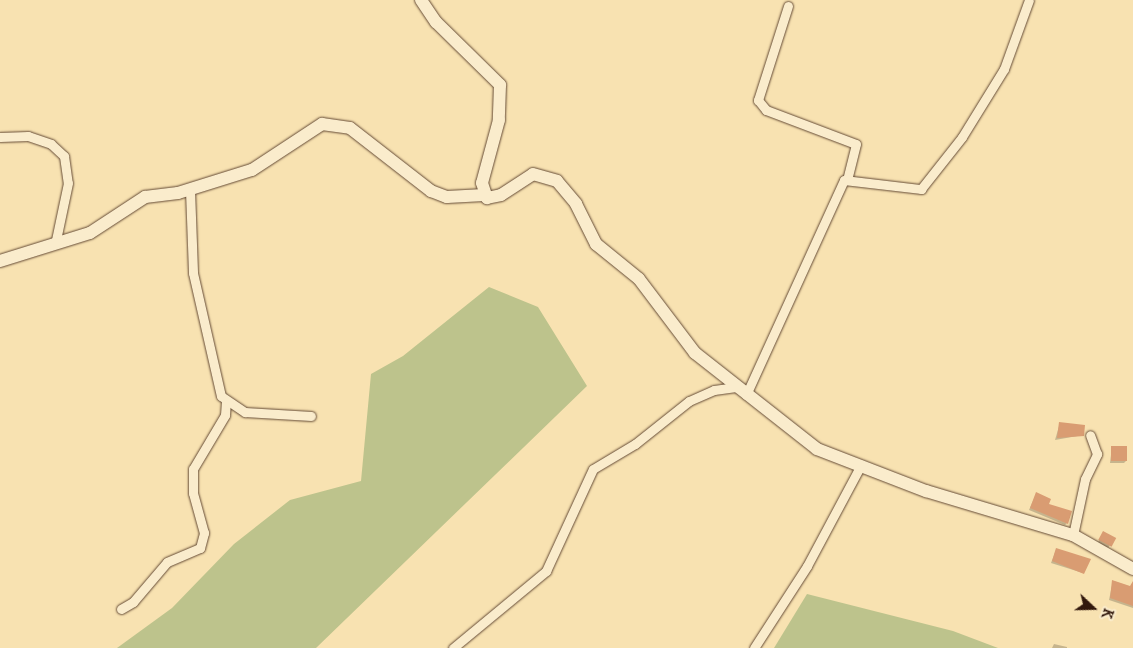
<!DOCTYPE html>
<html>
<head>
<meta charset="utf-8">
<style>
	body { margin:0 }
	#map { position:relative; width:1133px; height:648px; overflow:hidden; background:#f8e2b1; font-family:"IM FELL English",serif }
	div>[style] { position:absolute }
	.green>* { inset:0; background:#bdc38c }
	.shadow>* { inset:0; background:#0003 }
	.building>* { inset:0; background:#d99c72; transform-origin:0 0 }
	.roads { filter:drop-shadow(0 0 1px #644a35) drop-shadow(0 0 1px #644a35) }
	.street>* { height:9px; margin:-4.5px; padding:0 4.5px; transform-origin:4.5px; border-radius:4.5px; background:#faeccc }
	.secondary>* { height:12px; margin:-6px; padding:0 6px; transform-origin:6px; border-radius:6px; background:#faeccc }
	span { translate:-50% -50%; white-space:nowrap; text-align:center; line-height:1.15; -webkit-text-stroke:4px #faeccc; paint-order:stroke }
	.north { position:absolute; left:1068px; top:583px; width:50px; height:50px; -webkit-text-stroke:4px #faeccc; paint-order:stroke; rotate:111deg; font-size:14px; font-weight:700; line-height:20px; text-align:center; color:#32180c }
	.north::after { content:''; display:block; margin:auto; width:18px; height:22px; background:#32180c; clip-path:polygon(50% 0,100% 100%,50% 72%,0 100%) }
</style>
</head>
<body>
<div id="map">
	<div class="green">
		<i style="clip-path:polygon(489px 287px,538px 307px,587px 386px,316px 648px,117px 648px,172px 608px,234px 544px,290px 500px,361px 481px,371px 374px,403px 356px)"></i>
		<i style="clip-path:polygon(807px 594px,953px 631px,998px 648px,774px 648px)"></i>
	</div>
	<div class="shadow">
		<i style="clip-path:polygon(1060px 423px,1083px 435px,1055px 440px)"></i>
		<i style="clip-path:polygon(1112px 447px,1126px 461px,1124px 463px,1110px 463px)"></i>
		<i style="clip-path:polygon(1036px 494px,1067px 523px,1065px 525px,1029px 510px)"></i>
		<i style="clip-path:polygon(1102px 535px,1114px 539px,1108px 548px,1098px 542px)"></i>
		<i style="clip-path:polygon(1056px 550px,1083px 573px,1051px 563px)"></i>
		<i style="clip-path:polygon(1113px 581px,1133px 588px,1133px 608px,1109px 600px)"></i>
		<i style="clip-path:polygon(1054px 644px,1067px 647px,1067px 648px,1052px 648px)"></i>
	</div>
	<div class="building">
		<i style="clip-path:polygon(1059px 422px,1085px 425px,1084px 436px,1057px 438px)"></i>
		<i style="left:1111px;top:446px;width:16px;height:15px"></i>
		<i style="clip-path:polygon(1036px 492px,1051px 499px,1049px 504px,1072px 511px,1068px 524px,1030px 508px)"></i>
		<i style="left:1103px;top:531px;width:15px;height:10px;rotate:28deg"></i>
		<i style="clip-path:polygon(1056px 548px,1091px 559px,1084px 574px,1052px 561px)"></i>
		<i style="clip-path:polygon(1112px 580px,1130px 586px,1133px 581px,1133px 606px,1110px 598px)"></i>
	</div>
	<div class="roads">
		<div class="street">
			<i style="left:788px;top:6px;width:99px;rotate:107.7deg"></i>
			<i style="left:758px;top:100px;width:13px;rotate:51deg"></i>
			<i style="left:766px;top:110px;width:96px;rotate:20.7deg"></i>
			<i style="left:856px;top:144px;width:37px;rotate:104deg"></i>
			<i style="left:0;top:137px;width:28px;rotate:-2deg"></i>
			<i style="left:28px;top:136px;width:24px;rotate:19deg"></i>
			<i style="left:51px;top:144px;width:18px;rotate:43deg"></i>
			<i style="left:64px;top:156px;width:27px;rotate:82deg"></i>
			<i style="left:68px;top:183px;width:58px;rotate:101.9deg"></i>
			<i style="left:190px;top:190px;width:83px;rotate:87.9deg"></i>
			<i style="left:193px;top:273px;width:126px;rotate:77.2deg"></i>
			<i style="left:221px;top:396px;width:29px;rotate:34deg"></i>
			<i style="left:245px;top:412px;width:66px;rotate:3.5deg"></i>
			<i style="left:746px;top:395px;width:236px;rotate:-65.5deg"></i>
			<i style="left:844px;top:180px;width:78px;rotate:6.7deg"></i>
			<i style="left:921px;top:189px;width:66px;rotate:-51.7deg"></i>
			<i style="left:962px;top:137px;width:80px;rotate:-58.3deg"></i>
			<i style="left:1004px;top:69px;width:73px;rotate:-70.1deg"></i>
			<i style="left:1073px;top:535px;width:57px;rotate:-77.9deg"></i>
			<i style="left:1085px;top:479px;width:28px;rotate:-64deg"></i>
			<i style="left:1097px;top:454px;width:20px;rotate:-110deg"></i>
			<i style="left:121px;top:609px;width:14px;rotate:-30deg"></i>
			<i style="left:133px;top:602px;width:52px;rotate:-49.6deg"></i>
			<i style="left:167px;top:562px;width:36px;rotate:-23deg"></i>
			<i style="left:200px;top:548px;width:16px;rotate:-75deg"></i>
			<i style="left:204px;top:533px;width:41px;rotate:-105.4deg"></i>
			<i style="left:193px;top:493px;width:24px;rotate:-90deg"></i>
			<i style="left:193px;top:469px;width:63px;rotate:-59.3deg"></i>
			<i style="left:225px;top:415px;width:15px;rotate:-86deg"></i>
			<i style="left:453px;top:648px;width:121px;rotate:-39.6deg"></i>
			<i style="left:546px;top:571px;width:112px;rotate:-65.3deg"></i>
			<i style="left:593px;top:469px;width:49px;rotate:-30.8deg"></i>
			<i style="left:635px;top:444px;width:69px;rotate:-38.5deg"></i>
			<i style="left:689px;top:401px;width:27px;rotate:-24deg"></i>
			<i style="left:714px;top:390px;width:22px;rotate:-8deg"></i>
			<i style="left:754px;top:648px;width:98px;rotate:-57.1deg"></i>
			<i style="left:807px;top:566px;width:115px;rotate:-61.9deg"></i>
		</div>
		<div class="secondary">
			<i style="left:421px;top:0;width:27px;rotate:56deg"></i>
			<i style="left:436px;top:22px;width:90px;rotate:44.5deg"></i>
			<i style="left:500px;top:85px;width:35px;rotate:92deg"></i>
			<i style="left:499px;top:120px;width:65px;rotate:105.1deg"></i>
			<i style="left:482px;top:183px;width:16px;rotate:72deg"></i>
			<i style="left:487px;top:198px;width:14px;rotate:-12deg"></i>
			<i style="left:501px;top:195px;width:38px;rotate:-33deg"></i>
			<i style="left:533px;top:174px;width:25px;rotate:16deg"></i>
			<i style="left:557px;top:181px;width:30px;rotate:50deg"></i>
			<i style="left:576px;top:204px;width:45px;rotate:63.4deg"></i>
			<i style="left:596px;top:244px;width:55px;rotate:39.1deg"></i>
			<i style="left:639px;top:279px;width:93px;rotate:52.9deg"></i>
			<i style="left:695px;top:353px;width:155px;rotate:38.2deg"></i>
			<i style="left:817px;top:449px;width:117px;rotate:21.1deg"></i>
			<i style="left:926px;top:491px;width:153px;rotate:16.7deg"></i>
			<i style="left:1073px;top:535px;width:69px;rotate:29.5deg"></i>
			<i style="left:0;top:261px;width:94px;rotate:-17.3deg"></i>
			<i style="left:90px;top:233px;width:66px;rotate:-33.2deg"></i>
			<i style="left:145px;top:197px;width:33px;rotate:-7deg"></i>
			<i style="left:178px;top:193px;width:77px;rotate:-17.3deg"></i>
			<i style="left:252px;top:170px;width:84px;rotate:-33.3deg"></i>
			<i style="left:322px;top:124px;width:28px;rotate:8deg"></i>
			<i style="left:350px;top:128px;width:103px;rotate:37.9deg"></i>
			<i style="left:431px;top:191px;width:17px;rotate:21deg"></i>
			<i style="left:447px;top:197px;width:37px;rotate:-3deg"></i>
		</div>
	</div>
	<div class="north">K</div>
</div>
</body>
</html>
